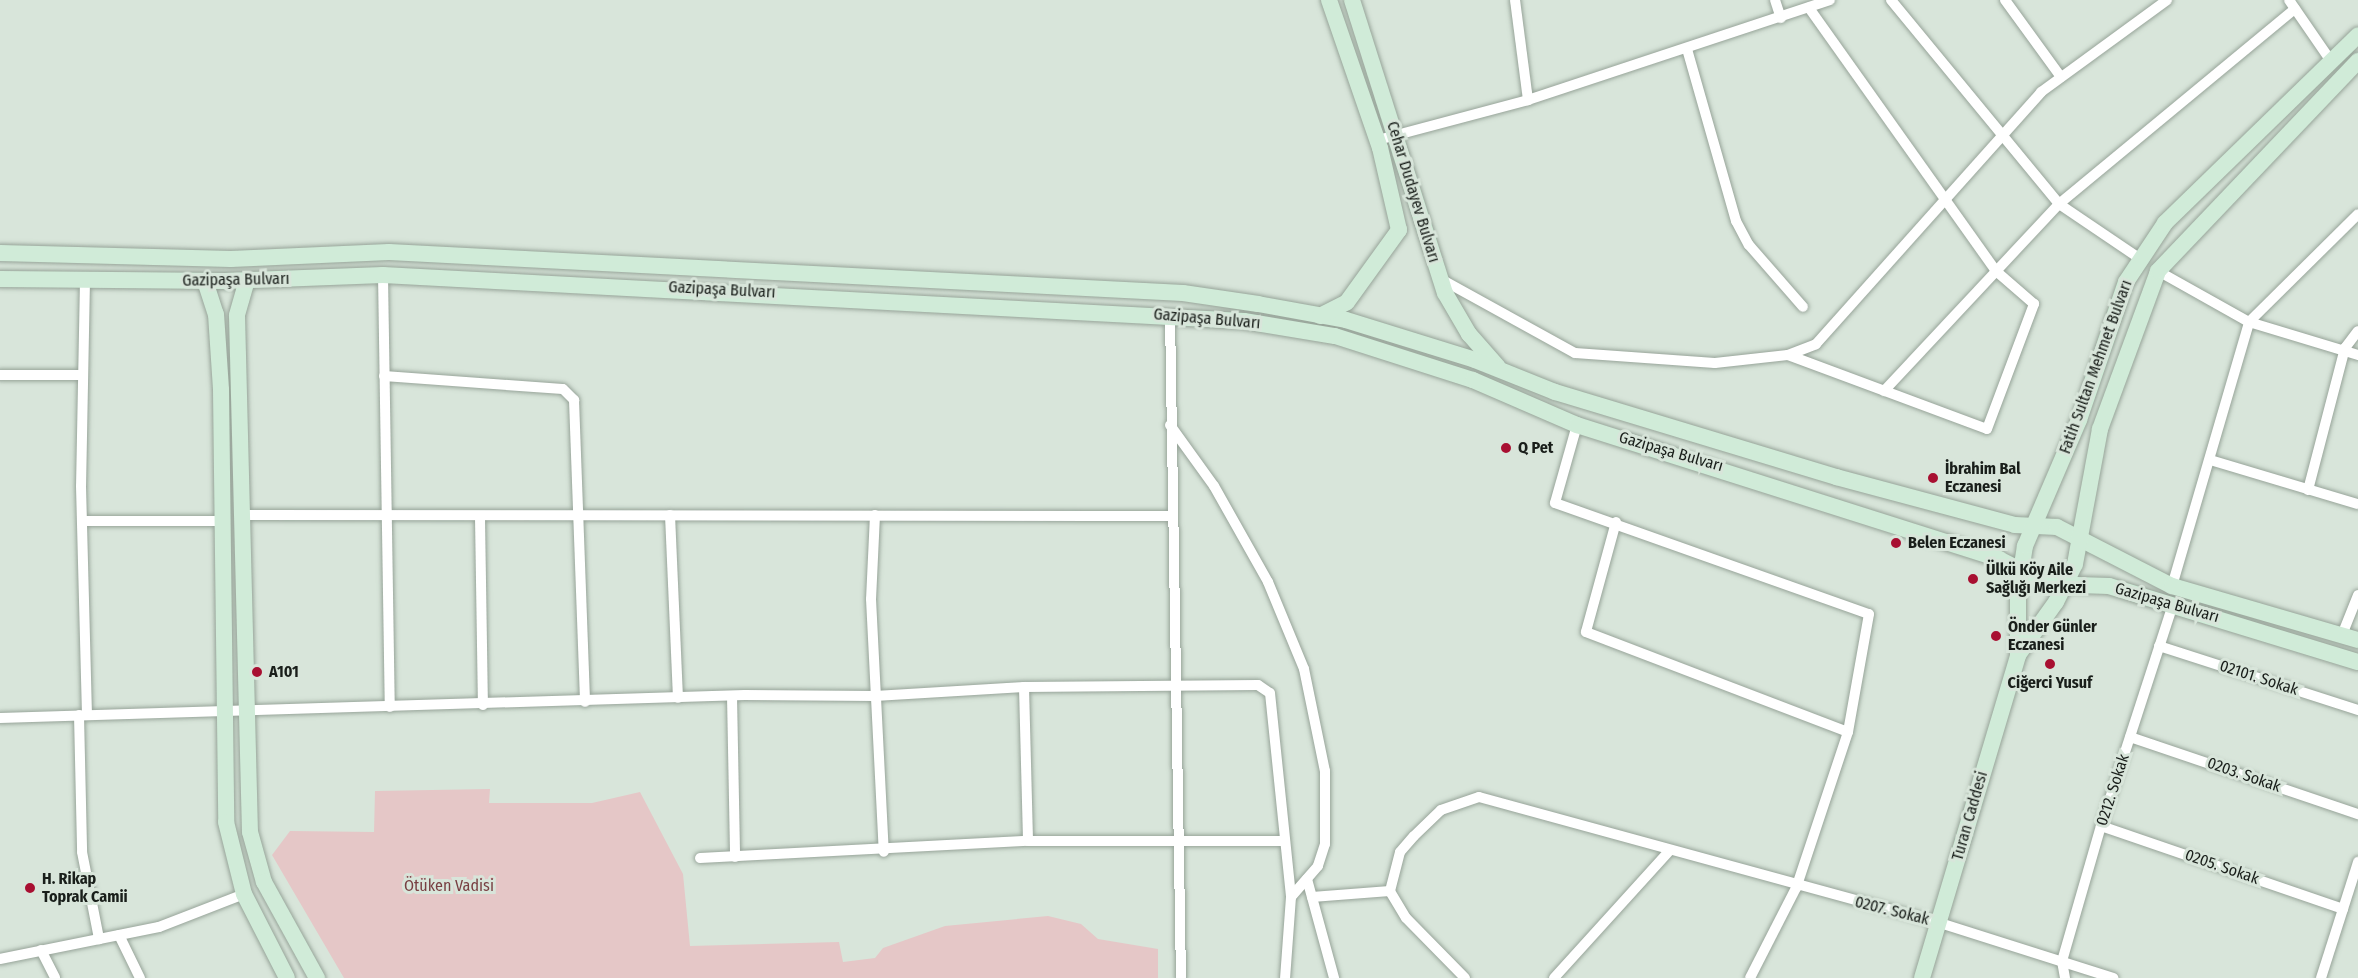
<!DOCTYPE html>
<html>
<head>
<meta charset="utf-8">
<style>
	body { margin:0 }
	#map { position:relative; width:2358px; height:978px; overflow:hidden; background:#d8e5da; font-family:"Fira Sans Condensed",sans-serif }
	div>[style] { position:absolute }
	.green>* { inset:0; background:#e5c7c7 }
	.roads { filter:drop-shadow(0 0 2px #97a499) drop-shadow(0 0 2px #97a499) }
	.street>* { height:10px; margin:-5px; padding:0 5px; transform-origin:5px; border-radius:5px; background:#fff }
	.secondary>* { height:16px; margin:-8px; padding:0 8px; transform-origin:8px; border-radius:8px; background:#d0ebd8 }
	.dots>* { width:16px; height:16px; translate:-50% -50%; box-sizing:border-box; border:3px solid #d8e5da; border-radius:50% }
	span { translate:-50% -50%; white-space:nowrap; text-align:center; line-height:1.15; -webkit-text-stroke:6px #d8e5da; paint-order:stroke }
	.street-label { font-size:16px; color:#191e1a }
	.poi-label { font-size:16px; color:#191e1a; font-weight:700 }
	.left { translate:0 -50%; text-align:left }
	.park-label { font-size:16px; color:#783f42 }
</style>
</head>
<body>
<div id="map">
	<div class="green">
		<i style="clip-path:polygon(490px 789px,489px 803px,592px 803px,640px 792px,683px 874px,690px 946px,839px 942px,843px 962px,875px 958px,883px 948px,945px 926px,1048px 916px,1081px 924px,1098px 939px,1158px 949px,1158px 978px,344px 978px,272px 855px,290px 831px,374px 832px,375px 791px)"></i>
	</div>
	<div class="roads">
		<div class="street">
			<i style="left:1515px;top:0;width:101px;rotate:82.6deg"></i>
			<i style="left:1775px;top:0;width:19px;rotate:72deg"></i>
			<i style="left:1891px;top:0;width:264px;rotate:50.5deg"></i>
			<i style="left:2059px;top:204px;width:97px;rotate:34deg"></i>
			<i style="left:2005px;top:0;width:95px;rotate:54deg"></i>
			<i style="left:2289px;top:0;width:74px;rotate:55.5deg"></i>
			<i style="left:1687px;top:49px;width:179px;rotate:74.1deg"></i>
			<i style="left:1736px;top:221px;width:27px;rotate:62deg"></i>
			<i style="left:1749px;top:245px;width:82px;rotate:48.9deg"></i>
			<i style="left:1378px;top:140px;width:155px;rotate:-14.9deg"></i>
			<i style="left:1528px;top:100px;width:318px;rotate:-18.3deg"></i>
			<i style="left:2158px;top:271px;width:104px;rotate:29.3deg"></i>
			<i style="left:2249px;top:322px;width:114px;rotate:16.8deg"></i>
			<i style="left:383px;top:275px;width:432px;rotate:89.1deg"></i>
			<i style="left:1439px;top:278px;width:155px;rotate:28.9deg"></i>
			<i style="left:1575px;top:353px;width:140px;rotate:4.1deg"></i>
			<i style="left:1715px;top:363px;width:73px;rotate:-6.3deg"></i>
			<i style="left:1788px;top:355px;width:30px;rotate:-21deg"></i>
			<i style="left:1816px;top:344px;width:338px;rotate:-48.2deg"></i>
			<i style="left:2041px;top:92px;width:156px;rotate:-36.1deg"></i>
			<i style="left:85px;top:280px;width:206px;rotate:91.1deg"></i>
			<i style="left:81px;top:486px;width:229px;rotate:88.5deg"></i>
			<i style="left:1170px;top:315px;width:663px;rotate:89.05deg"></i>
			<i style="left:1788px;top:355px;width:212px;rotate:20.4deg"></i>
			<i style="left:1987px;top:429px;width:134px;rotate:-69.4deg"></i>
			<i style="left:2034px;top:304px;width:50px;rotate:-139deg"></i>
			<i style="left:1996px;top:271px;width:323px;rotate:-125.4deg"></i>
			<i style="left:0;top:375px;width:83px"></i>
			<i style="left:384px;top:376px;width:179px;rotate:4.2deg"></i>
			<i style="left:563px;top:389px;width:16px;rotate:45deg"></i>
			<i style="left:574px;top:400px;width:302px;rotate:87.9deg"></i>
			<i style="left:1884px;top:391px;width:256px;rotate:-46.9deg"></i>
			<i style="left:2059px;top:204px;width:306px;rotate:-39.6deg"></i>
			<i style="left:1170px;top:425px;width:75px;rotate:54.2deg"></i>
			<i style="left:1214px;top:486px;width:110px;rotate:60.6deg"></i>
			<i style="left:1268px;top:582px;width:94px;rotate:67.5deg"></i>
			<i style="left:1304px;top:669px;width:104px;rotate:78.4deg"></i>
			<i style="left:1325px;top:771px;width:73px;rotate:90deg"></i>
			<i style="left:1325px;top:844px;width:23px;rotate:108deg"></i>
			<i style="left:1318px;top:866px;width:41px;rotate:131.1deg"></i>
			<i style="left:1577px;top:425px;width:81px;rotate:105.8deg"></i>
			<i style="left:1555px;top:503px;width:333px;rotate:19.5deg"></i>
			<i style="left:1869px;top:614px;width:120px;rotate:100.1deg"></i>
			<i style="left:1848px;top:732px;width:164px;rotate:108.4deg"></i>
			<i style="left:1796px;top:888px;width:101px;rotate:117.1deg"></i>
			<i style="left:2210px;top:460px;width:154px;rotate:16.6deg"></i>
			<i style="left:2308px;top:490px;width:147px;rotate:-75.4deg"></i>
			<i style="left:2345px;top:348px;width:21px;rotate:-53deg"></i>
			<i style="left:245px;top:515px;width:926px;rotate:0.06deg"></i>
			<i style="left:670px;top:515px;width:183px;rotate:87.5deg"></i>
			<i style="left:875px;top:515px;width:84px;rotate:92.7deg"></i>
			<i style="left:871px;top:599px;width:253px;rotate:87.1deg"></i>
			<i style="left:480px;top:518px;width:187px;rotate:89.1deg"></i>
			<i style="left:82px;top:521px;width:142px"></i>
			<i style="left:1616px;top:522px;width:114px;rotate:105.3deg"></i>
			<i style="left:1586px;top:632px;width:280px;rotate:20.9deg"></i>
			<i style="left:2172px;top:586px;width:275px;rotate:-73.7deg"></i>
			<i style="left:2249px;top:322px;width:153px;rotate:-44.7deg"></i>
			<i style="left:2342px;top:635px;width:43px;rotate:-68.2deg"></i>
			<i style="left:2159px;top:646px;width:209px;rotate:17.8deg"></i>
			<i style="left:1024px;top:687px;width:154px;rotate:88.5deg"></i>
			<i style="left:732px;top:696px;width:161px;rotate:88.9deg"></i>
			<i style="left:79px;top:715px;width:137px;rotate:88.7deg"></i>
			<i style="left:82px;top:852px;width:89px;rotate:78.9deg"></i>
			<i style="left:0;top:718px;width:745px;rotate:-1.77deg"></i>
			<i style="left:745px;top:695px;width:130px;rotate:0.4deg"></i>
			<i style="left:875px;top:696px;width:149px;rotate:-3.5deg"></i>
			<i style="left:1024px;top:687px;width:234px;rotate:-0.5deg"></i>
			<i style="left:1258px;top:685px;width:14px;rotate:34deg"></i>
			<i style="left:1270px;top:693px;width:205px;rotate:84.1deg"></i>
			<i style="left:1291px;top:897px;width:81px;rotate:94.2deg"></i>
			<i style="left:2130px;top:737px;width:241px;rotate:18.7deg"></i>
			<i style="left:2101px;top:826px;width:256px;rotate:18.9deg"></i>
			<i style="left:700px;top:858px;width:328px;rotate:-3deg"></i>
			<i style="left:1028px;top:841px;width:256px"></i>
			<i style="left:1307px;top:879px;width:103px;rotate:74.7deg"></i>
			<i style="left:1312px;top:897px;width:78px;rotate:-4.4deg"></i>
			<i style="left:119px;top:935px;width:48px;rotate:64deg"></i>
			<i style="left:41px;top:950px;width:31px;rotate:63deg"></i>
			<i style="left:0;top:959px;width:162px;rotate:-11.4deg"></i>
			<i style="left:159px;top:927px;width:91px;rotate:-21.2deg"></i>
			<i style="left:1465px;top:978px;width:84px;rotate:-134.5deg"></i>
			<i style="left:1406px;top:918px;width:31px;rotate:-121deg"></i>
			<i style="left:1390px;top:891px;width:40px;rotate:-75.6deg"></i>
			<i style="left:1400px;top:852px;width:21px;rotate:-49deg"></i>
			<i style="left:1414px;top:836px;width:37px;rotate:-44deg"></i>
			<i style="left:1441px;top:810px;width:40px;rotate:-18.9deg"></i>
			<i style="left:1479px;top:797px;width:478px;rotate:15.3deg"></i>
			<i style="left:1940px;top:923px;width:182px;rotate:17.6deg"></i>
			<i style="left:1554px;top:978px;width:171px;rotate:-47.8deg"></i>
			<i style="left:2065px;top:978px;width:17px;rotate:-100deg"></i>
			<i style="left:2062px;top:961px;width:141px;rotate:-73.9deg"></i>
			<i style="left:2101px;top:826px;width:233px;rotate:-72deg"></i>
			<i style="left:2321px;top:978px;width:122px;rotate:-72.3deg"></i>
		</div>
		<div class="secondary">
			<i style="left:1352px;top:0;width:307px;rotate:72.4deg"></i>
			<i style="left:1445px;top:293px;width:48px;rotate:59.7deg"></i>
			<i style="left:1469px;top:334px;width:44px;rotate:48.7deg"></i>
			<i style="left:0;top:253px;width:231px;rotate:1.5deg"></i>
			<i style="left:231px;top:259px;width:158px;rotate:-2.5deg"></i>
			<i style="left:389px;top:252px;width:795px;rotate:2.96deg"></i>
			<i style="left:1183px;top:293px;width:76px;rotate:8.3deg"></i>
			<i style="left:1258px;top:304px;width:89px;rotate:10.3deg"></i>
			<i style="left:1346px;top:320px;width:135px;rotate:17.2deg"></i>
			<i style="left:1475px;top:360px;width:86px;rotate:21.8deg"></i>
			<i style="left:1555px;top:392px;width:294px;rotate:16.8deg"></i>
			<i style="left:1836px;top:477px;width:185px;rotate:15deg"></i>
			<i style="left:2015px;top:525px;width:42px;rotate:2.7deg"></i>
			<i style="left:2057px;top:527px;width:129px;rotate:27.2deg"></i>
			<i style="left:2172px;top:586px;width:194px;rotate:16.2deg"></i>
			<i style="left:0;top:279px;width:225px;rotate:0.5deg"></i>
			<i style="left:225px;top:281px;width:158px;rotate:-2.2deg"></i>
			<i style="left:383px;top:275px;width:862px;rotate:3.06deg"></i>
			<i style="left:1244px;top:321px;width:92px;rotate:9.4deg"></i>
			<i style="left:1335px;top:336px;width:145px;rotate:17.7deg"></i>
			<i style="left:1473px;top:380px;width:113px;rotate:23.4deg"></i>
			<i style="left:1577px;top:425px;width:443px;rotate:17.6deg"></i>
			<i style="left:1999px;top:559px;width:54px;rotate:27.5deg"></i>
			<i style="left:2047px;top:584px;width:62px;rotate:1.8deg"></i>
			<i style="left:2109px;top:586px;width:260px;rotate:17deg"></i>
			<i style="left:247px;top:280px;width:37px;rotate:106deg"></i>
			<i style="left:237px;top:316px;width:516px;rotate:88.56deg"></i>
			<i style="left:250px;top:832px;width:52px;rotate:74.4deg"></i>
			<i style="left:264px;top:882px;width:110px;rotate:61.1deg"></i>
			<i style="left:205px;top:281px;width:35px;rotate:72deg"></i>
			<i style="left:216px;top:314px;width:76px;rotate:86.2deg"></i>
			<i style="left:221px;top:390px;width:432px;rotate:89.3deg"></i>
			<i style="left:226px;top:822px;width:74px;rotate:76deg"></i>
			<i style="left:244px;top:894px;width:94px;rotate:62.9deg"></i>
			<i style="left:1320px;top:316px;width:30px;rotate:-27deg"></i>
			<i style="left:1347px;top:302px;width:89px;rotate:-54.2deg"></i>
			<i style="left:1399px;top:230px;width:84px;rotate:-103deg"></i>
			<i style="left:1380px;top:148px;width:157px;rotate:-109deg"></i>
			<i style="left:2018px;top:655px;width:65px;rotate:-54.4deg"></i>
			<i style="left:2056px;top:602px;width:42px;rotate:-63.4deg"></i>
			<i style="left:2075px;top:564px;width:137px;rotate:-79.5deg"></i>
			<i style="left:2100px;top:429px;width:168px;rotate:-69.8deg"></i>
			<i style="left:2158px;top:271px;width:290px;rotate:-46.4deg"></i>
			<i style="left:1922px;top:978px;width:337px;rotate:-73.4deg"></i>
			<i style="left:2018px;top:655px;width:64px;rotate:-90deg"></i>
			<i style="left:2018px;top:591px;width:46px;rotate:-81.2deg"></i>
			<i style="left:2025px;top:546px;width:137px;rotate:-66.8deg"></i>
			<i style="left:2079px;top:420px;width:146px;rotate:-71.2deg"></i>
			<i style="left:2126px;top:282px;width:71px;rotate:-56.5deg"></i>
			<i style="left:2165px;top:223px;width:269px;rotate:-44.2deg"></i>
		</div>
	</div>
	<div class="dots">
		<i style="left:1506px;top:448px;background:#a80f31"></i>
		<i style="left:1933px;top:478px;background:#a80f31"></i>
		<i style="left:1896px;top:543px;background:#a80f31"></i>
		<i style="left:1973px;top:579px;background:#a80f31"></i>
		<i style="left:1996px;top:636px;background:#a80f31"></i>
		<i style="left:2050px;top:664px;background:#a80f31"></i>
		<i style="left:257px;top:672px;background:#a80f31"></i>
		<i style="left:30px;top:888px;background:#a80f31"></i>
	</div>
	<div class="street-label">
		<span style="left:1413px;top:192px;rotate:73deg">Cehar Dudayev Bulvarı</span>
		<span style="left:236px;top:280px;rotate:-1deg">Gazipaşa Bulvarı</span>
		<span style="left:722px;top:290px;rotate:3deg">Gazipaşa Bulvarı</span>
		<span style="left:1207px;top:319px;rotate:5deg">Gazipaşa Bulvarı</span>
		<span style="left:2096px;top:367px;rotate:-70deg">Fatih Sultan Mehmet Bulvarı</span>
		<span style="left:1671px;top:452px;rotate:16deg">Gazipaşa Bulvarı</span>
		<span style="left:2167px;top:603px;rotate:16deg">Gazipaşa Bulvarı</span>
		<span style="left:2259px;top:678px;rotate:18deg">02101. Sokak</span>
		<span style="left:2244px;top:775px;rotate:19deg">0203. Sokak</span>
		<span style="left:2113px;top:790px;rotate:-72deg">0212. Sokak</span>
		<span style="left:1970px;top:816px;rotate:-74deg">Turan Caddesi</span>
		<span style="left:2222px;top:867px;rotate:19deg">0205. Sokak</span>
		<span style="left:1892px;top:911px;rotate:14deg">0207. Sokak</span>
	</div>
	<div class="poi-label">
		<span class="left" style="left:1518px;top:448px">Q Pet</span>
		<span class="left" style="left:1945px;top:478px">İbrahim Bal<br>Eczanesi</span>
		<span class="left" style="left:1908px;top:543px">Belen Eczanesi</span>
		<span class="left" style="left:1986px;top:579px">Ülkü Köy Aile<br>Sağlığı Merkezi</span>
		<span class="left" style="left:2008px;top:636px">Önder Günler<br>Eczanesi</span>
		<span class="left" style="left:269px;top:672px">A101</span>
		<span style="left:2050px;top:683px">Ciğerci Yusuf</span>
		<span class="left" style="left:42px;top:888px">H. Rikap<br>Toprak Camii</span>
	</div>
	<div class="park-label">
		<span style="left:449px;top:886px">Ötüken Vadisi</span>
	</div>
</div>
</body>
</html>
